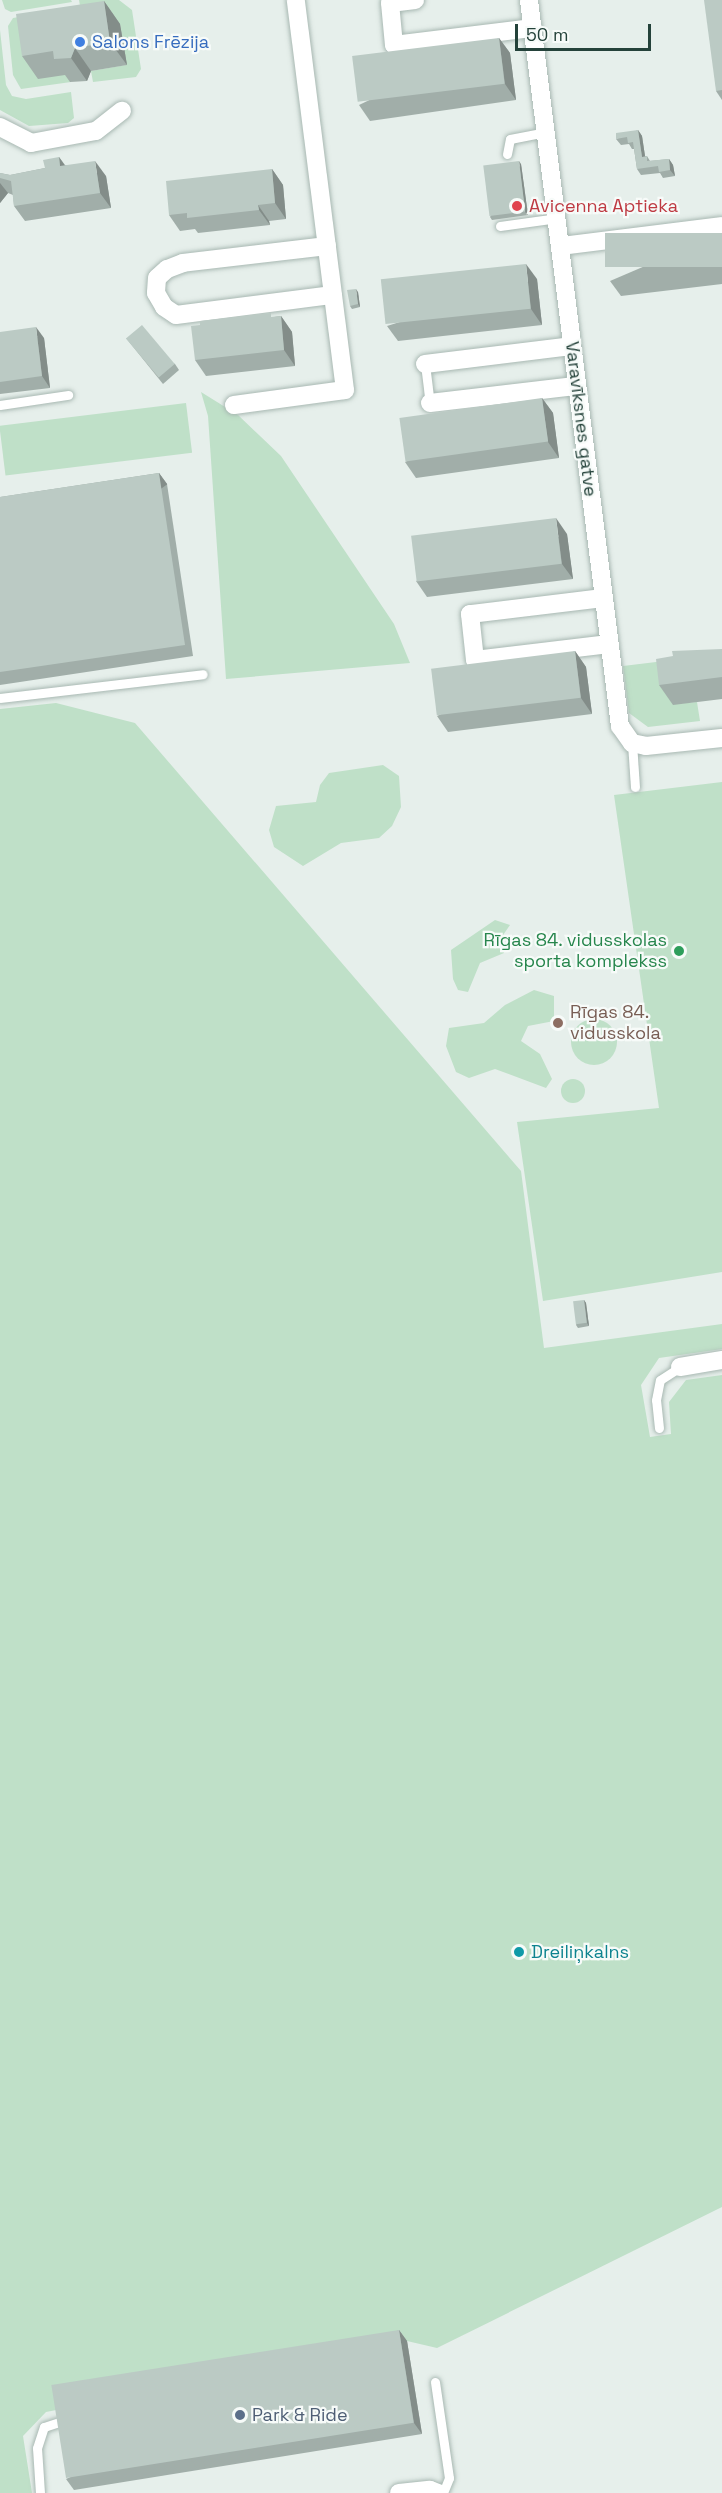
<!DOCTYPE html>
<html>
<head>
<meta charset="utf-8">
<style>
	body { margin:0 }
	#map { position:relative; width:722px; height:2493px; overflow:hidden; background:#e6efeb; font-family:"Space Grotesk",sans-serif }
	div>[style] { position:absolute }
	.green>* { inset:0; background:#bfe0c8; transform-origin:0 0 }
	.round { border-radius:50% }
	.roads { filter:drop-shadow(0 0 2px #a8b8b2) drop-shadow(0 0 2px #a8b8b2) }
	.service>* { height:9px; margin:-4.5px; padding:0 4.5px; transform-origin:4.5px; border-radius:4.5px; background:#fff }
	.minor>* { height:18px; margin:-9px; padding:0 9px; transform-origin:9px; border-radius:9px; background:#fff }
	.wall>* { inset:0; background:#a1aea9 }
	.shaded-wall>* { inset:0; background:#838d89; transform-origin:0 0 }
	.building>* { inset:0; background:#bbcac4; transform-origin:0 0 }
	.dots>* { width:16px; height:16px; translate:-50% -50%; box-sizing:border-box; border:3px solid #f7fbf9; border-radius:50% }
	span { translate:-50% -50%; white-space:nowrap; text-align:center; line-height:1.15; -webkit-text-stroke:4.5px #f7fbf9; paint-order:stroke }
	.shop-label { font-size:18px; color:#366cbe }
	.left { translate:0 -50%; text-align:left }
	.health-label { font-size:18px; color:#be3a42 }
	.street-label { font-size:18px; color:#24423a }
	.leisure-label { font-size:18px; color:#27864d }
	.right { translate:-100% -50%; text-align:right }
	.education-label { font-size:18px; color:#785e54 }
	.culture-label { font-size:18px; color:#0d838f }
	.service-label { font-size:18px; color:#4e5e75 }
	.scale { position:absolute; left:515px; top:24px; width:136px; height:27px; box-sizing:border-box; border:3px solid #24423a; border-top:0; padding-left:8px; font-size:18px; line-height:21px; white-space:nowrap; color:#24423a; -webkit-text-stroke:4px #f7fbf9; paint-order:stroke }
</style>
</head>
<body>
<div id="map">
	<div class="green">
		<i style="clip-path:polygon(2px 0,71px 0,72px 2px,11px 12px,5px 9px)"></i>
		<i style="clip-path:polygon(79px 0,119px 0,132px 10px,141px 69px,136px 77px,93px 82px,91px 71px,126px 65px,120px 24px,84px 29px)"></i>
		<i style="clip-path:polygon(42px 13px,71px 82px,21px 89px,13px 75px,8px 26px,13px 18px)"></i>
		<i style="clip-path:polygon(0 30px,6px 85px,12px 96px,26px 99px,71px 92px,74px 118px,68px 123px,29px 126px,0 110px)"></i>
		<i style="clip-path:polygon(201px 392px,238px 415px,281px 456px,394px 624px,410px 663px,226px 679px,208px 416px)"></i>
		<i style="left:186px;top:403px;width:50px;height:188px;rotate:83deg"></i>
		<i style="clip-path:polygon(722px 654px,673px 704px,697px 702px,700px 721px,648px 727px,629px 713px,623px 666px)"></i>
		<i style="clip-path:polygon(56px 703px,135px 723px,521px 1171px,544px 1348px,722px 1324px,722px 1349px,659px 1358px,641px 1385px,650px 1437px,671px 1434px,669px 1402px,686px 1380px,722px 1375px,722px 2207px,437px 2348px,407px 2341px,46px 2412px,23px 2436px,32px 2493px,0 2493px,0 709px)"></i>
		<i style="clip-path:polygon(383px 765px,399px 776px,401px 807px,392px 826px,379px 838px,341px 843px,303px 866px,274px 847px,269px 830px,276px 806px,316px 802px,320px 785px,329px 773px)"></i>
		<i style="clip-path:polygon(722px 782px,722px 1272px,543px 1301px,517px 1122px,659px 1108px,614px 795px)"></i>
		<i style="clip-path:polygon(495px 920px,510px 925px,501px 938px,504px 953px,480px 963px,468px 992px,458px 990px,453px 979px,451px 950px)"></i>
		<i style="clip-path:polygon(534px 990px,554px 996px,554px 1021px,528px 1026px,521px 1041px,540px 1054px,552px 1079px,546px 1088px,495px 1069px,469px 1078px,456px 1072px,446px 1046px,449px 1028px,484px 1023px,505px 1005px)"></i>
		<i class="round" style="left:571px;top:1019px;width:46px;height:46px"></i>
		<i class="round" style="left:561px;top:1079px;width:24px;height:24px"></i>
	</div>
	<div class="roads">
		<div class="service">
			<i style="left:507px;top:154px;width:15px;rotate:-79deg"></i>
			<i style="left:510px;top:139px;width:36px;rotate:-11deg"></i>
			<i style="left:500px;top:226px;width:58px;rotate:-8deg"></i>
			<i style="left:425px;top:364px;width:39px;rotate:83deg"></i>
			<i style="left:0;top:405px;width:69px;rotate:-8.4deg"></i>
			<i style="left:0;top:698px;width:204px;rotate:-6.7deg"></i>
			<i style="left:632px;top:743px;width:44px;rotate:86.1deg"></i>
			<i style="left:659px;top:1428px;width:28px;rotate:-96deg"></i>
			<i style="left:656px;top:1400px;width:20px;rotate:-79deg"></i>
			<i style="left:660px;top:1380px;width:24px;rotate:-33deg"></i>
			<i style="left:435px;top:2382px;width:97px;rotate:81.7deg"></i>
			<i style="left:449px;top:2478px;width:16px;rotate:112deg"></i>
			<i style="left:40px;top:2493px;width:45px;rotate:-93.8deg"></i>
			<i style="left:37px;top:2448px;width:22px;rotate:-72deg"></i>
			<i style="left:44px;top:2427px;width:20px;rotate:-18deg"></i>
		</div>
		<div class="minor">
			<i style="left:415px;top:0;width:25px;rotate:173deg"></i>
			<i style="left:390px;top:3px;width:42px;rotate:84.6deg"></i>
			<i style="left:394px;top:45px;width:140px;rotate:-7deg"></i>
			<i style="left:529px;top:0;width:732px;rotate:82.86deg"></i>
			<i style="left:620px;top:726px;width:21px;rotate:55deg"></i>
			<i style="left:632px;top:743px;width:14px;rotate:12deg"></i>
			<i style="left:646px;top:746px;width:76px;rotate:-6deg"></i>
			<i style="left:0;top:127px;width:35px;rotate:27deg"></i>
			<i style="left:31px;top:143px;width:66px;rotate:-10.5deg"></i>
			<i style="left:96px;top:131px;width:33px;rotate:-38deg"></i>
			<i style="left:327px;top:246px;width:145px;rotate:173.3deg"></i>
			<i style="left:183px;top:263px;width:17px;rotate:159deg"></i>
			<i style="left:167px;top:269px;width:13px;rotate:138deg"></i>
			<i style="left:157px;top:278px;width:15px;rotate:94deg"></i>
			<i style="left:156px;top:293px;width:16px;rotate:60deg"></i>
			<i style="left:164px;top:307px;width:14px;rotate:34deg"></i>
			<i style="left:176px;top:315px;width:158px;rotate:-7.3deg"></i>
			<i style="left:561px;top:246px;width:162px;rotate:-7.1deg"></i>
			<i style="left:425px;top:364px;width:147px;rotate:-7deg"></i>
			<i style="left:430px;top:403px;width:146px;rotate:-6.7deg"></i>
			<i style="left:234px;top:405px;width:112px;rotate:-7.7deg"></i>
			<i style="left:345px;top:390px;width:393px;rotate:-97.2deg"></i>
			<i style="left:603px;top:598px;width:134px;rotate:173.1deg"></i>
			<i style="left:470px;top:614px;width:46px;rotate:83.8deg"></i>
			<i style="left:475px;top:660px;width:135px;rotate:-6.8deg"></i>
			<i style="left:680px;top:1367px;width:43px;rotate:-9.5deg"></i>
			<i style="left:399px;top:2493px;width:31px;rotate:-6deg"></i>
			<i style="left:430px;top:2490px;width:9px;rotate:21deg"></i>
		</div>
	</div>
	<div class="wall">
		<i style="clip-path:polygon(722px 0,722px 100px,716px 91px)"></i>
		<i style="clip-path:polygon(104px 1px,120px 24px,127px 65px,91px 71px,87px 81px,70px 82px,65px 75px,38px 79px,22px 56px)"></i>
		<i style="clip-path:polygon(499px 38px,510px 53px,516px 100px,370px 121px,359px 105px)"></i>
		<i style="clip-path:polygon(638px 130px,642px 136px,645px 156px,647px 156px,650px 161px,669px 159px,673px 165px,675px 176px,663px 178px,660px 173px,641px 175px,637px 169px,634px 149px,632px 149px,629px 144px,621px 145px,616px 139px)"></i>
		<i style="clip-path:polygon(59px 157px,65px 165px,106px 176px,111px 208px,25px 221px,14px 206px,13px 195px,8px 193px,0 203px,0 173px,10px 175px,45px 168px)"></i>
		<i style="clip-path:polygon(521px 164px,528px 215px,492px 220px,490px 217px)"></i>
		<i style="clip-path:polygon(272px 169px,283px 185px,286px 219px,269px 221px,270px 225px,198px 233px,195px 229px,180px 231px,169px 215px)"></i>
		<i style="clip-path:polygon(722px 233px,722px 284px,621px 296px,610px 281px)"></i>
		<i style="clip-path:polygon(537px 279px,542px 325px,398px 341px,387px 326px)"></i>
		<i style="clip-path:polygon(358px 292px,360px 307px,352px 309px,350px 306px)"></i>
		<i style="clip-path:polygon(281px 316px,292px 332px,295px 366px,206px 376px,195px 360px,274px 317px)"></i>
		<i style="clip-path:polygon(0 332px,44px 338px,50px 388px,0 394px)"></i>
		<i style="clip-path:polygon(126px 338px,175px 364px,179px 370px,163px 384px)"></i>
		<i style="clip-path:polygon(542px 398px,553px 413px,559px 458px,416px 478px,405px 462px)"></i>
		<i style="clip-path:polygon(159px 473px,167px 484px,193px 656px,0 685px,0 497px)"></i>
		<i style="clip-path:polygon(567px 534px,573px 579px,427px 597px,416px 581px)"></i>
		<i style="clip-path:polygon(722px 649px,722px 699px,673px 705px,659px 685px)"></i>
		<i style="clip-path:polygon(575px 651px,586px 667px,592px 714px,448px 732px,437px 716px)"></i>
		<i style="clip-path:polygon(584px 1300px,586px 1303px,589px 1326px,578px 1328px,576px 1325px)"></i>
		<i style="clip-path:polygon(399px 2330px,407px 2341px,422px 2434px,74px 2490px,66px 2479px)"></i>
	</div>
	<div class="shaded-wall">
		<i style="clip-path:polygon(104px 1px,120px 24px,127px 65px,110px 42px)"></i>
		<i style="clip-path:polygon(499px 38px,510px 53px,516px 100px,505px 84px)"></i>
		<i style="clip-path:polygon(75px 48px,91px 71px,87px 81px,71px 58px)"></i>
		<i style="clip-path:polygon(638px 130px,642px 136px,646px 163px,642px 157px)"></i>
		<i style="clip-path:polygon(59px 157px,70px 173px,60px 166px)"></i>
		<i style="clip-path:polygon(669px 159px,673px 165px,675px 176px,670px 170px)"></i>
		<i style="clip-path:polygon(95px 161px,106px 176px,111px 208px,100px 193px)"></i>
		<i style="clip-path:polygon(519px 161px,521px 164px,528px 215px,525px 212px)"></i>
		<i style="clip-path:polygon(272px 169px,283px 185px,286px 219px,275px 203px)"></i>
		<i style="clip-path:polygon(0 183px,8px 193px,0 203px)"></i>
		<i style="clip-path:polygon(258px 205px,269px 221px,270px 225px,259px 210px)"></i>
		<i style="clip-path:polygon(526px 264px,537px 279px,542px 325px,531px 309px)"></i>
		<i style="clip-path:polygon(356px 289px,358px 292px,360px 307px,358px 304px)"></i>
		<i style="clip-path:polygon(281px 316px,292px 332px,295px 366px,284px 350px)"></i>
		<i style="clip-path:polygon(36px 327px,44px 338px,50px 388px,42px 376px)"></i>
		<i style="clip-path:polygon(542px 398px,553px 413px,559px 458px,548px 442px)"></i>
		<i style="left:159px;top:473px;width:14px;height:174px;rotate:54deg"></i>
		<i style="clip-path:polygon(556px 518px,567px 534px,573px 579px,562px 564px)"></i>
		<i style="clip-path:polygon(575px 651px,586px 667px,592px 714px,581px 698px)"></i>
		<i style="clip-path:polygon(584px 1300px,586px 1303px,589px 1326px,587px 1323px)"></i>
		<i style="clip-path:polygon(399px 2330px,407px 2341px,422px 2434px,414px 2423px)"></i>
	</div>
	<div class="building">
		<i style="clip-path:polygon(704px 0,722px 0,722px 90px,716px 91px)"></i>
		<i style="clip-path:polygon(104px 1px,110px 42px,75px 48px,71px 58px,54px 59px,53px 51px,22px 56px,16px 14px)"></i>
		<i style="left:499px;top:38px;width:46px;height:148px;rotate:83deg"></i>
		<i style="clip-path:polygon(638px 130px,642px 157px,647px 156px,647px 161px,669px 159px,670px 170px,659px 172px,658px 166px,637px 169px,633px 142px,628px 143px,627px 137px,616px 139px,616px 133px)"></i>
		<i style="clip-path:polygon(59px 157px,60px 166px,95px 161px,100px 193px,14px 206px,11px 181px,0 178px,0 173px,10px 175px,45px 168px,43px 160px)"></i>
		<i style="left:519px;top:161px;width:51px;height:36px;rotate:83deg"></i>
		<i style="clip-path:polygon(272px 169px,275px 203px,258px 205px,259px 210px,187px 218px,187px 213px,169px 215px,166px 181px)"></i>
		<i style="left:722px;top:233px;width:34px;height:117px;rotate:90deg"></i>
		<i style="left:526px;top:264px;width:45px;height:146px;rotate:84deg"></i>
		<i style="clip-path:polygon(356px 289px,358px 304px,350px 306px,347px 290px)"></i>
		<i style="clip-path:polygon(271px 313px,271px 317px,281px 316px,284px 350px,195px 360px,191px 326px,200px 325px,200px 321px)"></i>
		<i style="left:142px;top:325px;width:51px;height:21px;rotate:50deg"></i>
		<i style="clip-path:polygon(36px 327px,42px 376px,0 382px,0 332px)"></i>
		<i style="left:542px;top:398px;width:44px;height:144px;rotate:82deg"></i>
		<i style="clip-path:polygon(159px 473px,185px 645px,0 672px,0 497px)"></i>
		<i style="left:556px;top:518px;width:46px;height:146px;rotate:83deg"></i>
		<i style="clip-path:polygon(722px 649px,722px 677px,659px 685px,656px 659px,673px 656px,672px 651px)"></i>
		<i style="left:575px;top:651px;width:47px;height:145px;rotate:83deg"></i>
		<i style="left:584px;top:1300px;width:23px;height:11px;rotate:83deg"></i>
		<i style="left:399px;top:2330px;width:94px;height:352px;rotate:81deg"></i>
	</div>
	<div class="dots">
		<i style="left:80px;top:42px;background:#3f7fe0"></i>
		<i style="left:517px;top:206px;background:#e0444e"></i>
		<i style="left:679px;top:951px;background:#2e9e5b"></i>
		<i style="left:558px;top:1023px;background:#8d6e63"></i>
		<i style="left:519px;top:1952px;background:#0f9aa8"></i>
		<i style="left:240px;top:2415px;background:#5c6f8a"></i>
	</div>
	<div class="shop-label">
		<span class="left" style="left:92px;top:42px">Salons Frēzija</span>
	</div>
	<div class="health-label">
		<span class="left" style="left:529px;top:206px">Avicenna Aptieka</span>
	</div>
	<div class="street-label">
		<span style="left:581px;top:419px;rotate:83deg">Varavīksnes gatve</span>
	</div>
	<div class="leisure-label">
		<span class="right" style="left:667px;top:951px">Rīgas 84. vidusskolas<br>sporta komplekss</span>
	</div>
	<div class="education-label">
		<span class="left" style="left:570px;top:1023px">Rīgas 84.<br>vidusskola</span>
	</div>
	<div class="culture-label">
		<span class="left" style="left:531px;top:1952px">Dreiliņkalns</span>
	</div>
	<div class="service-label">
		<span class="left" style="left:252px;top:2415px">Park &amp; Ride</span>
	</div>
	<div class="scale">50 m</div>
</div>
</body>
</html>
